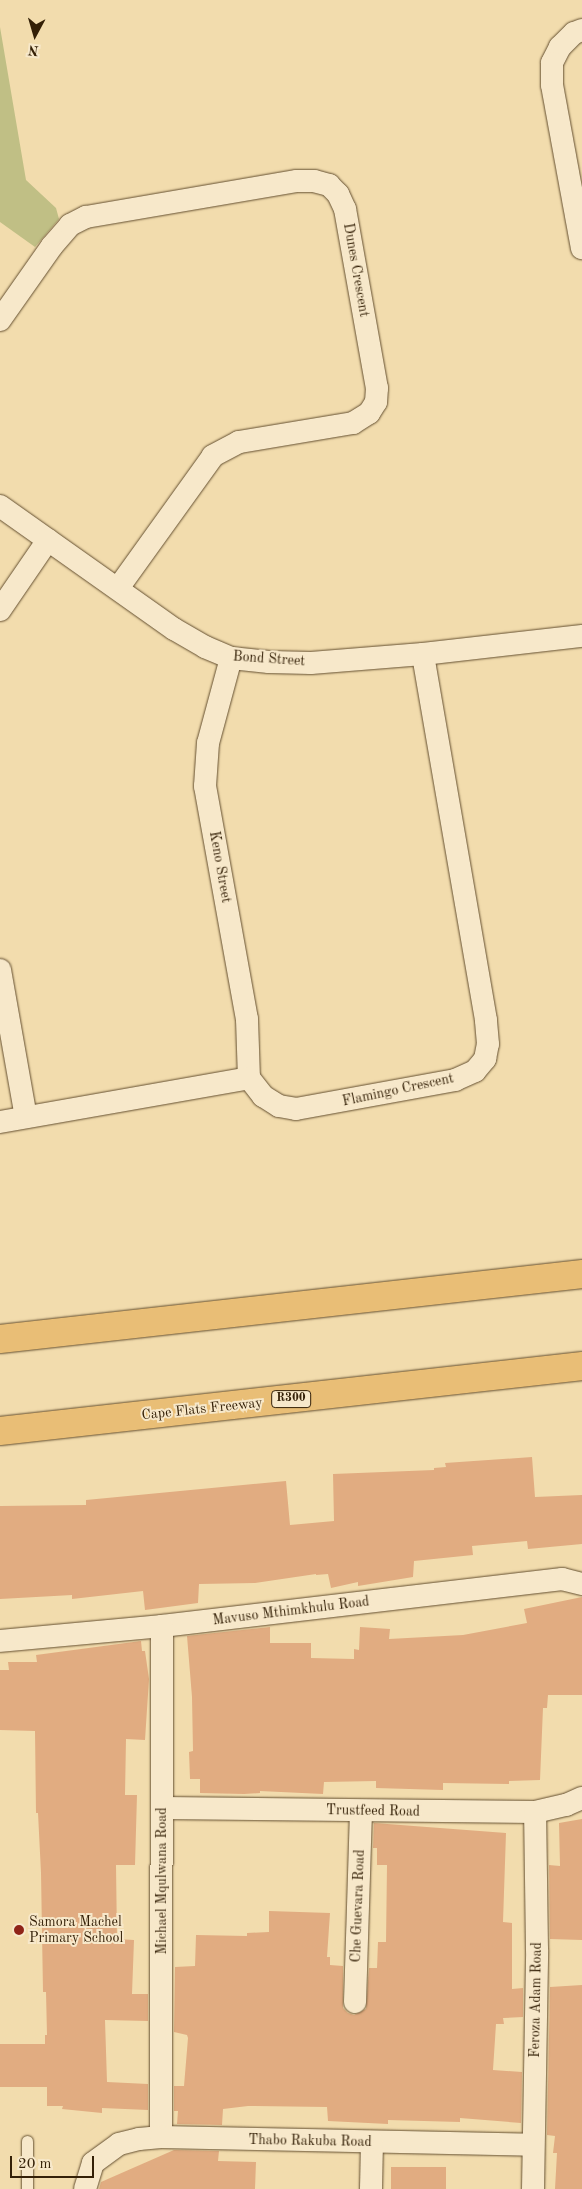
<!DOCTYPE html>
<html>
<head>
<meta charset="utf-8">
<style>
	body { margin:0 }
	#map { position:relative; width:582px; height:2189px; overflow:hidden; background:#f2dcad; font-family:"Old Standard TT",serif }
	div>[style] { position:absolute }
	.green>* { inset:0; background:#c0bf85 }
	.building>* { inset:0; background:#e1ac81; transform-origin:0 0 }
	.roads { filter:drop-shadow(0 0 1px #644f30) drop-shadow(0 0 1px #644f30) }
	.service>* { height:11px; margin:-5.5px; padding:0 5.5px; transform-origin:5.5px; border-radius:5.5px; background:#f7e8ca }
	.minor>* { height:22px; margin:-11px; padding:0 11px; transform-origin:11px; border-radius:11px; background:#f7e8ca }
	.motorway>* { height:28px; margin:-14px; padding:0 14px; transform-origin:14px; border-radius:14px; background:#e9be76 }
	.dots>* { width:14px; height:14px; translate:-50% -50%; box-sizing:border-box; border:2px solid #f7e8ca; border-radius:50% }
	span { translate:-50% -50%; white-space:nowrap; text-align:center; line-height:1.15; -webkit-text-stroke:4px #f7e8ca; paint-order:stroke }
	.shield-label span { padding:1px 4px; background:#f7e8ca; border:1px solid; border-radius:4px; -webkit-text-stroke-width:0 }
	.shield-label { font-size:12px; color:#342007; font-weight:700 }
	.street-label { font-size:14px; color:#342007 }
	.poi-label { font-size:14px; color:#342007 }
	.left { translate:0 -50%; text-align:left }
	.north { position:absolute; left:10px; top:10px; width:50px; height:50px; -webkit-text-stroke:4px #f7e8ca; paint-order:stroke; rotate:186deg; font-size:14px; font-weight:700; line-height:20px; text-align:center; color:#342007 }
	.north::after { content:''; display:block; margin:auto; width:18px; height:22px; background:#342007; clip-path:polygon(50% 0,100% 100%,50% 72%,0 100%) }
	.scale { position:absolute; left:10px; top:2156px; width:84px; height:22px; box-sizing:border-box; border:2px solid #342007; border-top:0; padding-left:6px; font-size:15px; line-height:18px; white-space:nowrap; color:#342007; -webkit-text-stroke:4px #f7e8ca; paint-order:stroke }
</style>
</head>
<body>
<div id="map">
	<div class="green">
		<i style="clip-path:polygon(0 27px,26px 180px,56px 208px,59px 219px,35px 247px,0 222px)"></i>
	</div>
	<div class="building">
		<i style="clip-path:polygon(532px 1457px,535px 1497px,582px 1495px,582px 1544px,528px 1549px,527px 1541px,472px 1546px,473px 1555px,414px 1561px,413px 1577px,358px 1586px,358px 1582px,331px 1588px,328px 1574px,316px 1575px,316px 1574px,255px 1583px,199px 1584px,198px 1603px,145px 1610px,143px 1591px,72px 1599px,72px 1595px,0 1599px,0 1506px,86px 1505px,86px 1500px,286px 1481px,290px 1525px,334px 1521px,333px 1474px,434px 1470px,434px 1468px,446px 1467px,445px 1463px)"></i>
		<i style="clip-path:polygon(582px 1597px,582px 1695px,548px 1695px,547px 1708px,543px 1708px,540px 1780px,509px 1781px,509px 1784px,443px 1783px,443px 1790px,376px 1788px,376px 1781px,324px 1782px,323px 1794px,260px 1791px,260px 1793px,244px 1794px,200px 1793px,200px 1779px,190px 1779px,189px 1752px,193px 1751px,192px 1697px,187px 1636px,270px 1627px,270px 1643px,311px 1643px,311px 1658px,354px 1659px,354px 1649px,359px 1650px,360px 1627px,390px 1629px,389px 1639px,463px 1635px,527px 1623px,524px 1609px)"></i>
		<i style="clip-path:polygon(141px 1641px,142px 1651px,145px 1651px,149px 1679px,145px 1740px,126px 1739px,125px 1795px,137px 1795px,135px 1865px,116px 1865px,117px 1939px,134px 1940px,132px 1994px,148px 1994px,148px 2021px,105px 2020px,107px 2082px,148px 2084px,148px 2110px,102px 2108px,102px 2113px,62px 2109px,63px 2106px,47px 2106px,47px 2087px,0 2087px,0 2044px,45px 2044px,45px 2035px,47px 2035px,46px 1992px,43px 1992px,41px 1873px,38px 1813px,36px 1813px,35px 1731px,0 1730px,0 1670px,9px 1670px,8px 1662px,37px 1662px,36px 1655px)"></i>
		<i style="clip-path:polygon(582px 1819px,582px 1940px,550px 1939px,549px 1865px,560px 1866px,559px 1823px)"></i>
		<i style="clip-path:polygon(374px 1823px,506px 1833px,503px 1922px,512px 1923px,512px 1989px,523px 1988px,523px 2017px,503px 2018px,504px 2024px,496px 2024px,493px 2070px,522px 2072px,521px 2123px,460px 2118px,460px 2122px,388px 2120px,388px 2124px,328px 2121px,327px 2107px,248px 2106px,223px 2109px,222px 2125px,177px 2124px,178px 2111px,174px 2111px,174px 2086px,184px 2086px,188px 2038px,187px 2035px,174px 2032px,175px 1967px,195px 1966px,196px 1935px,247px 1936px,247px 1933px,269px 1932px,269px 1911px,330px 1913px,327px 1957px,330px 1957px,330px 1965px,343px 1966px,343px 2008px,348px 2013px,354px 2015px,366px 2009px,369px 1968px,377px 1968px,378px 1942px,386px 1942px,387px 1865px,377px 1865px,377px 1848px,373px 1848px)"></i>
		<i style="clip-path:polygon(582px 1985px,582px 2189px,555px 2189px,557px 2153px,553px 2153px,555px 2136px,547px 2135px,550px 1987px)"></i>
		<i style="clip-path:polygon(174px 2150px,219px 2151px,218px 2161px,256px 2162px,255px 2189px,99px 2189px,101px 2182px)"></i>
		<i style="left:391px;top:2167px;width:55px;height:22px"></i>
	</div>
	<div class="roads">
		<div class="service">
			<i style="left:27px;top:2141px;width:48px;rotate:90deg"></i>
		</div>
		<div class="minor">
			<i style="left:582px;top:30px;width:9px;rotate:159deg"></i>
			<i style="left:574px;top:33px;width:20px;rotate:135deg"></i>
			<i style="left:560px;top:47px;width:18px;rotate:117deg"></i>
			<i style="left:552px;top:63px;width:22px;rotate:90deg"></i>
			<i style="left:552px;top:85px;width:166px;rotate:79.6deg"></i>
			<i style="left:0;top:320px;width:90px;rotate:-54.9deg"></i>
			<i style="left:52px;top:246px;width:28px;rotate:-49deg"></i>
			<i style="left:70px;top:225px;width:18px;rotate:-27deg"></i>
			<i style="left:86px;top:217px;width:214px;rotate:-9.7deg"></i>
			<i style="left:297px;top:181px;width:17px"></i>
			<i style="left:314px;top:181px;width:16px;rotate:15deg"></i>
			<i style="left:329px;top:185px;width:13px;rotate:45deg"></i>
			<i style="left:338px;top:194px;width:17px;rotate:65deg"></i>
			<i style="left:345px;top:209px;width:182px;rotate:79.9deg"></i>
			<i style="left:377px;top:388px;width:14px;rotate:94deg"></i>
			<i style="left:376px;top:402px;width:13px;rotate:122deg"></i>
			<i style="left:369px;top:413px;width:19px;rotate:148deg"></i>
			<i style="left:353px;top:423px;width:116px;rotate:170.5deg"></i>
			<i style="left:239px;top:442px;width:30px;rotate:152deg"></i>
			<i style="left:213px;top:456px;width:163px;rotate:125.7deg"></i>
			<i style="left:0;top:506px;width:213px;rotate:35.3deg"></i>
			<i style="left:174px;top:629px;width:36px;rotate:30deg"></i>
			<i style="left:205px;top:647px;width:28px;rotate:23deg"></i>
			<i style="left:231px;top:658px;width:38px;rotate:6deg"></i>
			<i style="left:269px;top:662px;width:42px;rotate:1.4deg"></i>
			<i style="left:311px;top:663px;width:112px;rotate:-4.6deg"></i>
			<i style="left:423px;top:654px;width:160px;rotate:-6.5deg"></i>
			<i style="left:0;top:610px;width:85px;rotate:-55.6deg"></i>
			<i style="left:231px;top:658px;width:88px;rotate:105.1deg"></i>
			<i style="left:208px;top:743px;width:43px;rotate:94deg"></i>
			<i style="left:205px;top:786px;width:237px;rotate:79.8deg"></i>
			<i style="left:247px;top:1019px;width:59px;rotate:88.1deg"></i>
			<i style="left:0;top:970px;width:149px;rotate:80deg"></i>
			<i style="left:0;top:1122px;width:253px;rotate:-10deg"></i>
			<i style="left:249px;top:1078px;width:23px;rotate:52deg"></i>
			<i style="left:263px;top:1096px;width:19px;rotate:32deg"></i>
			<i style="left:279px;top:1106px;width:17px;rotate:10deg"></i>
			<i style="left:296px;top:1109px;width:162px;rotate:-10.3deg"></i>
			<i style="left:455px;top:1080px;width:22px;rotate:-24deg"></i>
			<i style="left:475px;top:1071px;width:16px;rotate:-50deg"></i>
			<i style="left:485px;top:1059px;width:15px;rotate:-79deg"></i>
			<i style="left:488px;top:1044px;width:24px;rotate:-95deg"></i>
			<i style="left:486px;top:1020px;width:371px;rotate:-99.8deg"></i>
			<i style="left:0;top:1641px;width:163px;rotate:-5.3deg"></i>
			<i style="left:162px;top:1626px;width:403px;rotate:-6.7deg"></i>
			<i style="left:562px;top:1579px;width:21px;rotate:14deg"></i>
			<i style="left:163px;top:1808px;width:372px;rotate:0.6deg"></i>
			<i style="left:535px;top:1812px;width:32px;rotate:-13deg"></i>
			<i style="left:566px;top:1805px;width:17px;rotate:-24deg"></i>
			<i style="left:355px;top:2002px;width:191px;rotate:-88.2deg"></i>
			<i style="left:161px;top:2137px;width:511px;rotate:-89.89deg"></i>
			<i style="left:85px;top:2189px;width:27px;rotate:-73deg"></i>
			<i style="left:93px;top:2163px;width:32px;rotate:-36deg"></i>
			<i style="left:119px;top:2144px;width:21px;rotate:-14deg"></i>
			<i style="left:139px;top:2139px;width:22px;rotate:-5deg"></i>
			<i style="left:161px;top:2137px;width:372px;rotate:1.2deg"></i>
			<i style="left:371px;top:2189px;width:47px;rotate:-88.8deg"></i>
			<i style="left:533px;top:2189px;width:239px;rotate:-89deg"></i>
			<i style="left:537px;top:1950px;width:138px;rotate:-90.8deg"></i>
		</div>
		<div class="motorway">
			<i style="left:0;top:1339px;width:586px;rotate:-6.37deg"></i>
			<i style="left:0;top:1431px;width:586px;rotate:-6.37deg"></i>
		</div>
	</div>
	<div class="dots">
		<i style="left:19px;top:1930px;background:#8f2418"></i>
	</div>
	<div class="shield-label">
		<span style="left:291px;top:1399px">R300</span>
	</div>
	<div class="street-label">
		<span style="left:356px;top:270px;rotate:80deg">Dunes Crescent</span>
		<span style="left:269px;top:659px;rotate:4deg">Bond Street</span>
		<span style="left:220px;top:867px;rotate:80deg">Keno Street</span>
		<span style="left:398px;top:1090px;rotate:-12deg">Flamingo Crescent</span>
		<span style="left:202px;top:1409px;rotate:-6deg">Cape Flats Freeway</span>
		<span style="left:291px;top:1611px;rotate:-7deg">Mavuso Mthimkhulu Road</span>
		<span style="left:373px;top:1811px;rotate:1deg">Trustfeed Road</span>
		<span style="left:162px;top:1881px;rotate:-90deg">Michael Mqulwana Road</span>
		<span style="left:358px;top:1906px;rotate:-88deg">Che Guevara Road</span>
		<span style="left:536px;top:2000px;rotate:-89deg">Feroza Adam Road</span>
		<span style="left:310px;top:2141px;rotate:1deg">Thabo Rakuba Road</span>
	</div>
	<div class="poi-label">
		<span class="left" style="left:29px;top:1930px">Samora Machel<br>Primary School</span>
	</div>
	<div class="north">N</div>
	<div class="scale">20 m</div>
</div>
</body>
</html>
